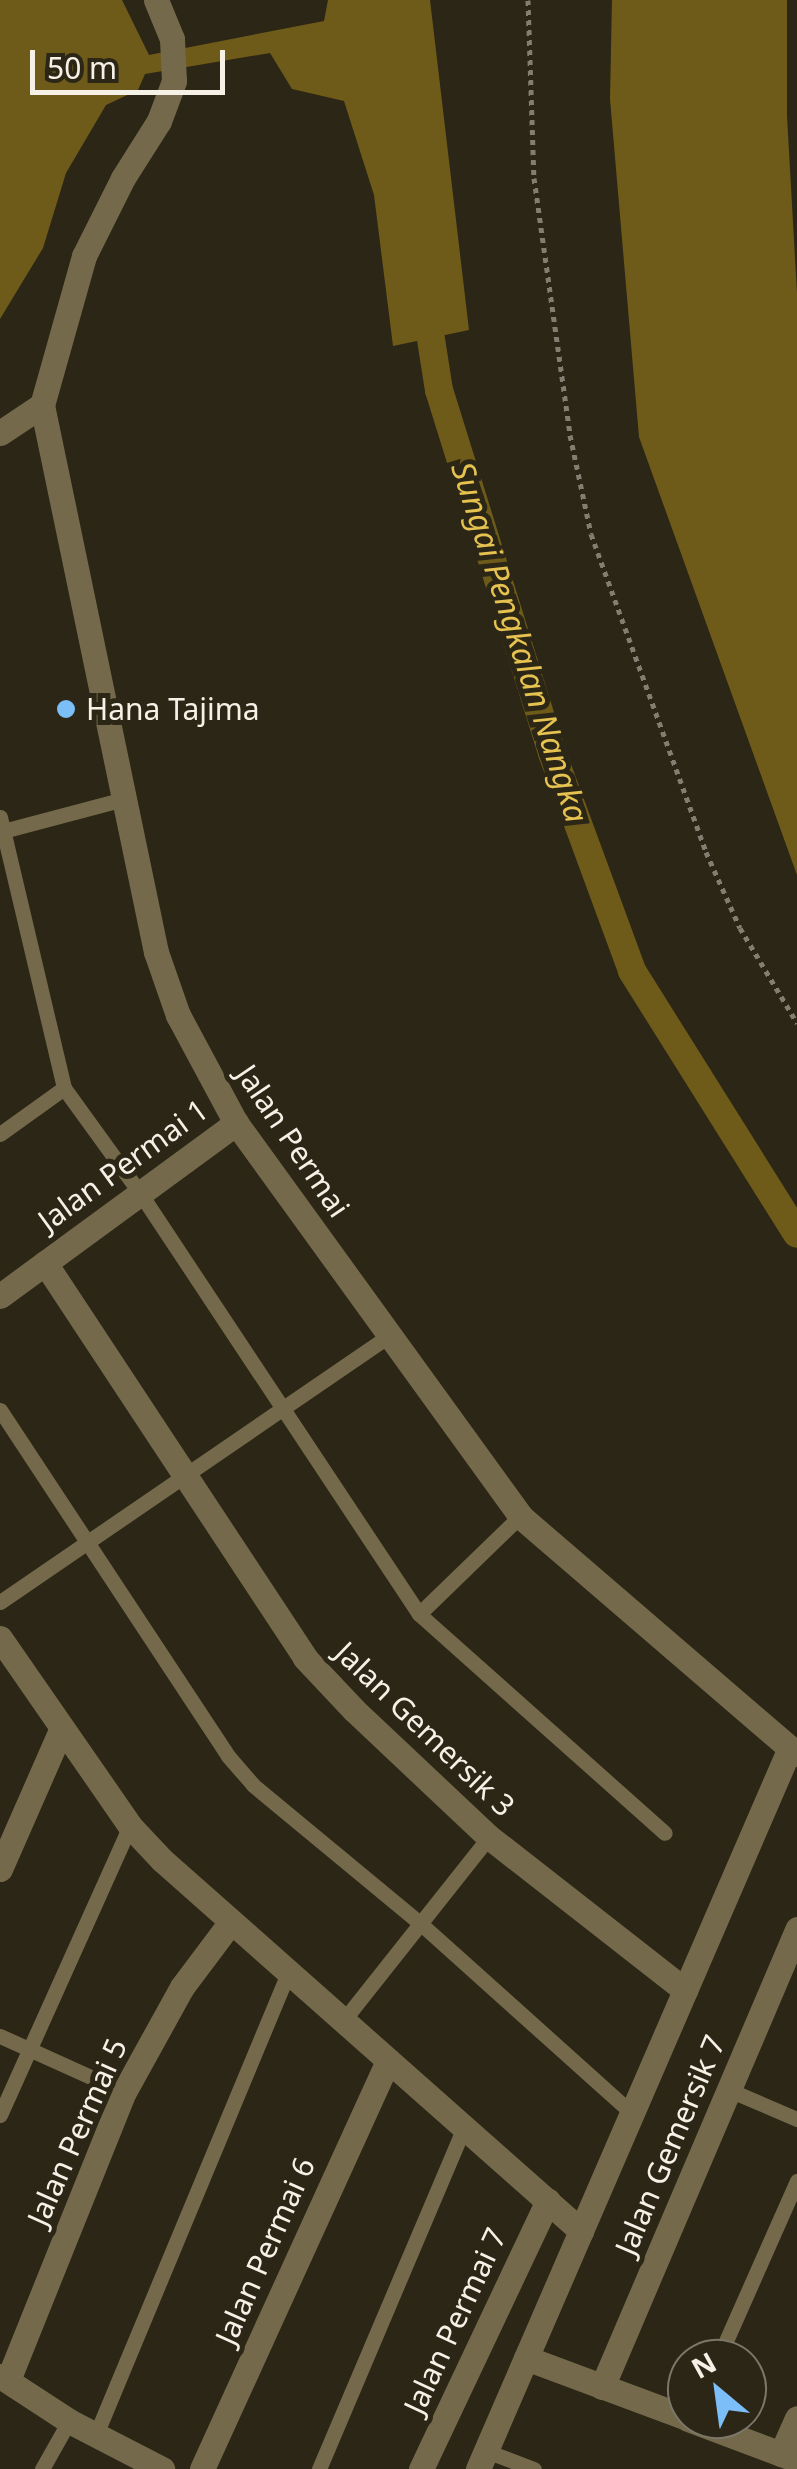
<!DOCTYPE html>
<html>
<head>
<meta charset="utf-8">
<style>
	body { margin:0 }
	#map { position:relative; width:797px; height:2469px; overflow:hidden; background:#2c2616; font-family:"Noto Sans",sans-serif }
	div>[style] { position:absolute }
	.water>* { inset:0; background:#6f5b19 }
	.canal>* { height:28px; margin:-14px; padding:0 14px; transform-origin:14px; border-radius:14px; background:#6f5b19 }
	.path>* { height:5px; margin-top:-2.5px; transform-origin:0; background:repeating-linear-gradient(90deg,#837e71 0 5px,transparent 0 10px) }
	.service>* { height:15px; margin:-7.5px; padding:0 7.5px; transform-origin:7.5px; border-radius:7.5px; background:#74694a }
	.minor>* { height:25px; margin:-12.5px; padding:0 12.5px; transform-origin:12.5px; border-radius:12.5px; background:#74694a }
	.dots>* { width:28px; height:28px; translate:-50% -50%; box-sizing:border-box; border:5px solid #2c2616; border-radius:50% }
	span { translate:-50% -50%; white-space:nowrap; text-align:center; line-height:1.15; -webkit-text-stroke:10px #2c2616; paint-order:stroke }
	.poi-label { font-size:30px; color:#f5f1e7 }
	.left { translate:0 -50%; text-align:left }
	.street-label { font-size:30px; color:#f5f1e7 }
	.water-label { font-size:32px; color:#e6c350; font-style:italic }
	.north { position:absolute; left:667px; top:2339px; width:100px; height:100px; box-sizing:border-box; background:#2c2616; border:2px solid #7c776a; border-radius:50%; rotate:331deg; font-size:28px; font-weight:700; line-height:40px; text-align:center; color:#f5f1e7 }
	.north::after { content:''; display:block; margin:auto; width:35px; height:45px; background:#7bbef8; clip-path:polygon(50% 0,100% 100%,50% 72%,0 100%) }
	.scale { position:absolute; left:30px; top:50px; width:195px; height:45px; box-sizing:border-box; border:5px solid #f5f1e7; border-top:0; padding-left:12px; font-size:30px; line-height:35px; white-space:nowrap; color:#f5f1e7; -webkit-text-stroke:8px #2c2616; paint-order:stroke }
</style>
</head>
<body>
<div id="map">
	<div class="water">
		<i style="clip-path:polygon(0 0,122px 0,149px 55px,324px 21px,328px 0,430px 0,469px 330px,393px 346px,374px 195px,344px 101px,292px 89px,270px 53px,145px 74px,138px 90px,106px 105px,66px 173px,43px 248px,0 319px)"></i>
		<i style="clip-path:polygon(612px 0,787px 0,787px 116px,797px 293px,797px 875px,639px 437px,610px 99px)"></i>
	</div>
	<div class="canal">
		<i style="left:425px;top:301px;width:90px;rotate:81.1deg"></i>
		<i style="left:439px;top:390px;width:380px;rotate:72.7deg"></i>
		<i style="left:552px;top:753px;width:232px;rotate:69.8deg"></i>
		<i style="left:632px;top:971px;width:310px;rotate:57.9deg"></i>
	</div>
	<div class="path">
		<i style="left:528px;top:0;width:178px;rotate:88.1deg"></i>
		<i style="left:534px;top:178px;width:260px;rotate:82deg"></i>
		<i style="left:570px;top:435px;width:101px;rotate:78deg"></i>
		<i style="left:591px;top:534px;width:338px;rotate:70.1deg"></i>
		<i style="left:706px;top:852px;width:83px;rotate:65.9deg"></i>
		<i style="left:740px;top:928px;width:111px;rotate:59deg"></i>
	</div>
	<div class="service">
		<i style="left:0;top:817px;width:278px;rotate:76.7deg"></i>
		<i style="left:64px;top:1088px;width:130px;rotate:54.1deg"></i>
		<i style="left:140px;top:1193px;width:505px;rotate:56.47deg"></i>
		<i style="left:419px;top:1614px;width:329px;rotate:41.7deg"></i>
		<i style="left:3px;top:831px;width:129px;rotate:-14.8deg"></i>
		<i style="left:0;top:1134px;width:79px;rotate:-35.7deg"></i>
		<i style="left:0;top:1410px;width:414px;rotate:56.6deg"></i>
		<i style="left:228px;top:1756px;width:38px;rotate:49deg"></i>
		<i style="left:253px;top:1785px;width:218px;rotate:39.6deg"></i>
		<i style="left:421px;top:1924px;width:283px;rotate:41.9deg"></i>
		<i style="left:0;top:1602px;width:470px;rotate:-34.4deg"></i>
		<i style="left:419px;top:1614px;width:141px;rotate:-44.1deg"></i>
		<i style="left:343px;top:2021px;width:235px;rotate:-51.6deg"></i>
		<i style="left:0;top:2036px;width:136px;rotate:24.3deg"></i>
		<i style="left:729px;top:2090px;width:74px;rotate:23.1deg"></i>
		<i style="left:0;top:2115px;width:317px;rotate:-65.8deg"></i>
		<i style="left:718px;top:2359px;width:195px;rotate:-66.1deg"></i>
		<i style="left:97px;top:2432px;width:497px;rotate:-67.4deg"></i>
		<i style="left:486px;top:2451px;width:51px;rotate:20.6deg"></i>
		<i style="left:42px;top:2469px;width:55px;rotate:-60.6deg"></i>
		<i style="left:319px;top:2469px;width:371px;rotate:-67deg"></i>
	</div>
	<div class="minor">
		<i style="left:156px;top:0;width:42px;rotate:67.7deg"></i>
		<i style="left:172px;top:39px;width:42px;rotate:87.3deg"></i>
		<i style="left:174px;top:81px;width:43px;rotate:110.6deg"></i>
		<i style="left:159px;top:121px;width:67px;rotate:122.3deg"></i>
		<i style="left:123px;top:178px;width:87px;rotate:116.6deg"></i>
		<i style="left:84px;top:256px;width:155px;rotate:105.7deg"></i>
		<i style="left:42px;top:405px;width:559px;rotate:78.23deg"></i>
		<i style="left:156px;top:952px;width:67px;rotate:70.8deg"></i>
		<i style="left:178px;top:1015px;width:123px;rotate:61.8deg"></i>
		<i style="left:236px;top:1123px;width:485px;rotate:54.1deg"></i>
		<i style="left:520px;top:1516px;width:365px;rotate:40.7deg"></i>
		<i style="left:0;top:433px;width:50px;rotate:-33.7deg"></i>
		<i style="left:45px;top:1263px;width:473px;rotate:56.6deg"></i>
		<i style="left:305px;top:1658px;width:71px;rotate:46.7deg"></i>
		<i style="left:354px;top:1710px;width:185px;rotate:43.3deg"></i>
		<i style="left:489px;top:1837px;width:249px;rotate:38deg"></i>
		<i style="left:0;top:1296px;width:293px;rotate:-36.2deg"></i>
		<i style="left:0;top:1638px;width:229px;rotate:55.3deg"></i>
		<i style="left:130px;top:1826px;width:47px;rotate:46.7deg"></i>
		<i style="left:162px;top:1860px;width:560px;rotate:41.52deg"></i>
		<i style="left:0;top:1869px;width:152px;rotate:-66.3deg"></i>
		<i style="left:526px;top:2358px;width:172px;rotate:20.4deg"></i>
		<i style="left:0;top:2376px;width:82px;rotate:33.1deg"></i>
		<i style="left:69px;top:2421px;width:105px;rotate:27.3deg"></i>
		<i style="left:8px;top:2380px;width:310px;rotate:-68.1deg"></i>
		<i style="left:124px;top:2092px;width:120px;rotate:-61.1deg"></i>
		<i style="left:182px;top:1987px;width:80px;rotate:-53.1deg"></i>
		<i style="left:602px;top:2387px;width:498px;rotate:-66.9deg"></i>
		<i style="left:688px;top:2419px;width:116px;rotate:20.6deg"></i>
		<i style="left:781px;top:2454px;width:39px;rotate:-66deg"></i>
		<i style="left:202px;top:2469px;width:449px;rotate:-65.5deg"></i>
		<i style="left:421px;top:2469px;width:297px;rotate:-64.7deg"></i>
		<i style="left:478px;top:2469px;width:783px;rotate:-66.61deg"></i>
	</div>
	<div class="dots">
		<i style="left:66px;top:709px;background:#7bbef8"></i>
	</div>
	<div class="poi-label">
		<span class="left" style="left:86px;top:709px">Hana Tajima</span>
	</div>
	<div class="street-label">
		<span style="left:293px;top:1141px;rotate:56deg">Jalan Permai</span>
		<span style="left:123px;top:1165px;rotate:-36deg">Jalan Permai 1</span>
		<span style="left:425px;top:1729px;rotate:44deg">Jalan Gemersik 3</span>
		<span style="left:77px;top:2132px;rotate:-66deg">Jalan Permai 5</span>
		<span style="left:670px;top:2145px;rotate:-67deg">Jalan Gemersik 7</span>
		<span style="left:265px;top:2251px;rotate:-66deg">Jalan Permai 6</span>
		<span style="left:455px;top:2321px;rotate:-65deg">Jalan Permai 7</span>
	</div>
	<div class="water-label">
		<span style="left:520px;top:642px;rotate:72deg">Sungai Pengkalan Nangka</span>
	</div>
	<div class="north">N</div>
	<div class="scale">50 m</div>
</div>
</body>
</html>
